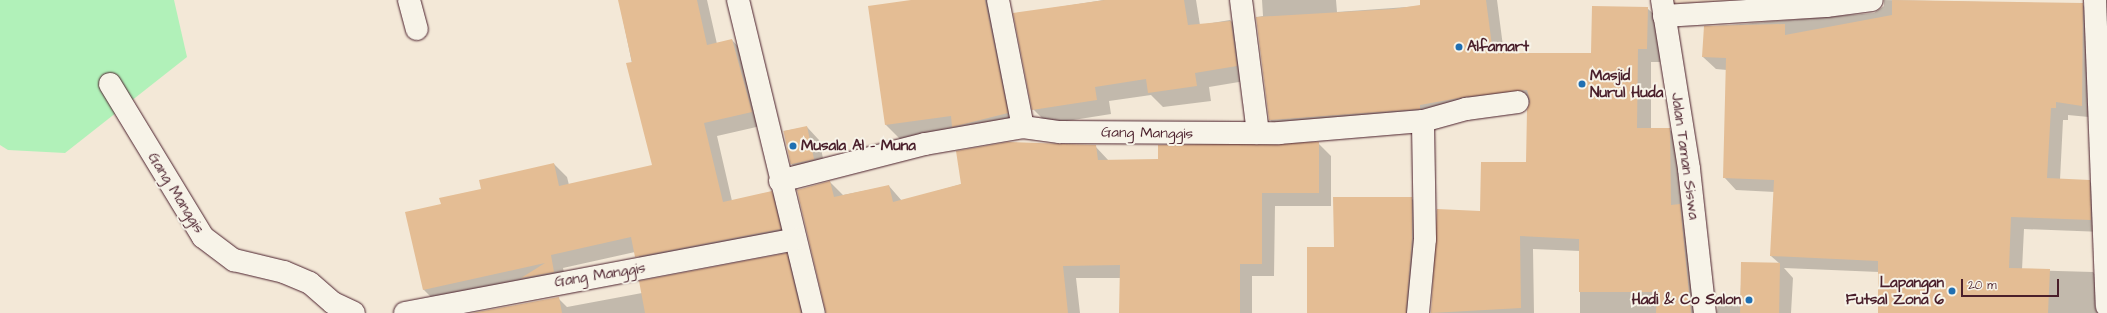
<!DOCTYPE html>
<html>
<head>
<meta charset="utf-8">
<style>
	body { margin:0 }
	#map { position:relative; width:2107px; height:313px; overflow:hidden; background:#f3e8d7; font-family:"Architects Daughter",sans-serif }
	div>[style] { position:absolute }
	.built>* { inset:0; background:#eedbc3 }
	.green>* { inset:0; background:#b1f1b9 }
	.shadow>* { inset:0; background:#0003 }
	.building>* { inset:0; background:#e4bd94; transform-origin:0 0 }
	.roads { filter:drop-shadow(0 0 1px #4a1f2b) drop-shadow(0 0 1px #4a1f2b) }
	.street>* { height:22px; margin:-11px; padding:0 11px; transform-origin:11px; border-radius:11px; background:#f7f3e8 }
	.secondary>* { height:22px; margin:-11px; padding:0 11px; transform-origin:11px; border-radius:11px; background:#f7f3e8 }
	.dots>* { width:11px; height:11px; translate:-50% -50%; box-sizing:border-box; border:2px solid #f7f3e8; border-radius:50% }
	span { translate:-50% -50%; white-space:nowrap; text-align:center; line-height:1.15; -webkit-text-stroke:4px #f7f3e8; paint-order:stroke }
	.poi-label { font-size:15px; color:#4a1f2b; font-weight:700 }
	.left { translate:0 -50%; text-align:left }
	.right { translate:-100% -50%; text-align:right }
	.street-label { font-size:15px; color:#4a1f2b }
	.scale { position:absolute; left:1961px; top:279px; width:98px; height:18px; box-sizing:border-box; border:2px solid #4a1f2b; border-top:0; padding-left:5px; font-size:12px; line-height:14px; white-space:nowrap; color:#4a1f2b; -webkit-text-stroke:3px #f7f3e8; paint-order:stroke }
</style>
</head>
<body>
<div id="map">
	<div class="built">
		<i style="clip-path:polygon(1672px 0,1822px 0,1673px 8px)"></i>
	</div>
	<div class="green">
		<i style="clip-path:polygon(0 0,174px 0,187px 57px,65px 153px,8px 150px,0 145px)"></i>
	</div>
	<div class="shadow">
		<i style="clip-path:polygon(619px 0,707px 0,717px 44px,732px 40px,745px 54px,765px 125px,717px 136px,732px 201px,771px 192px,784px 205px,793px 242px,649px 269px,635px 252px,563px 268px,567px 285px,437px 303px,424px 290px,407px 213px,442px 205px,554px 164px,567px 177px,569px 185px,653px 166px)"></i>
		<i style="clip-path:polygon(918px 0,992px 0,1022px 128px,901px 140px,886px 125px)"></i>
		<i style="clip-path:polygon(1104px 0,1196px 0,1200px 25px,1230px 20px,1245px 35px,1251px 80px,1209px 87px,1211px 101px,1163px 107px,1151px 95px,1109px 101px,1111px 114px,1048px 124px,1033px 109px,1015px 14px)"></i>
		<i style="clip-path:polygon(1262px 0,1336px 0,1337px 12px,1421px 6px,1421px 0,1497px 0,1504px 54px,1592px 54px,1647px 8px,1661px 21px,1660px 62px,1651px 62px,1651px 129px,1669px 129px,1683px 142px,1704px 313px,1580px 313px,1580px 251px,1533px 249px,1534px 313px,1432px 313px,1438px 210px,1481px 212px,1527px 163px,1531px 103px,1433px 118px,1283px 134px,1270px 120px,1257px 17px,1263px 16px)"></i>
		<i style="clip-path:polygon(1884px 0,2082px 4px,2095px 17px,2099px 118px,2068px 115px,2068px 120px,2063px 120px,2060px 180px,2089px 181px,2102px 194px,2103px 232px,2024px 229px,2022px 270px,2093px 272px,2105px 285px,2107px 313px,1879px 313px,1879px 272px,1784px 268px,1793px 278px,1791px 313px,1717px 313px,1718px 305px,1740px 305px,1742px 263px,1780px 264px,1771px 256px,1775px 192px,1736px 190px,1724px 177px,1727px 70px,1716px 69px,1703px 57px,1705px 27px,1874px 13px,1884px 6px)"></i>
		<i style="clip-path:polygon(807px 127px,819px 140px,826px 172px,805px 177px,792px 165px,784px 131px)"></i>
		<i style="clip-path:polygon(1318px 143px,1331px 156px,1331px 206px,1275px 206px,1274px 276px,1252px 276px,1252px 313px,1120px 313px,1121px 278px,1076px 278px,1080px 313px,826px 313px,830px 182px,843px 195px,889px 186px,902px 201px,1095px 146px,1109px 161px,1159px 160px)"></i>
		<i style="clip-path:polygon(1411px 198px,1425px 212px,1420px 313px,1308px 313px,1335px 248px)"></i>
		<i style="clip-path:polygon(786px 254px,799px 267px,810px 313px,477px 313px,558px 298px,567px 307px,642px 293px)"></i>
	</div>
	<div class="building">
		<i style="clip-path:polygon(618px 0,697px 0,707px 45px,732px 39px,752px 112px,704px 123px,723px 202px,772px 191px,781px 229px,635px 257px,631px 237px,551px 255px,554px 272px,521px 278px,545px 263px,423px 290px,405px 212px,441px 204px,439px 198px,481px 189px,479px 180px,554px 163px,559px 186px,652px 165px,626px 63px,632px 62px)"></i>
		<i style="clip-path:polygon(911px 0,985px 0,1008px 113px,952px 127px,951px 116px,885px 125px,868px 6px)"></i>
		<i style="clip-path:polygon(1105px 0,1184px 0,1188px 25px,1231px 21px,1237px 66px,1195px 73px,1197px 86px,1148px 93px,1146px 79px,1095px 87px,1097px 100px,1032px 110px,1013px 13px)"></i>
		<i style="clip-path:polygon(1420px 0,1486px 0,1493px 53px,1591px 53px,1592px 6px,1648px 7px,1647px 49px,1638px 49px,1637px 128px,1670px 128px,1671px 205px,1680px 204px,1691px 313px,1656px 313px,1657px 292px,1579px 292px,1579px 239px,1520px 236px,1521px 308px,1431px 313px,1437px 209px,1480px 211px,1481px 162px,1526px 162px,1527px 110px,1530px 101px,1527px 90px,1464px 97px,1420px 105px,1420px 109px,1269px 120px,1256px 17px,1393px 9px,1420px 5px)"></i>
		<i style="clip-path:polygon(1892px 0,2083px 3px,2082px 106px,2056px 102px,2056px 108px,2051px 108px,2047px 178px,2090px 180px,2091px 220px,2011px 217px,2009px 268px,2050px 269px,2048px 313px,1878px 313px,1878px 261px,1770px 256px,1774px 180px,1723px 178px,1726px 58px,1702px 57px,1704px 26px,1785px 24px,1785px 35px,1892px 15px)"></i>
		<i style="left:807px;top:126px;width:34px;height:24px;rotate:78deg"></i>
		<i style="clip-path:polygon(1008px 142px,1096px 145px,1098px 160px,1158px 159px,1158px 145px,1319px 142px,1319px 193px,1262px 193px,1262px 264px,1240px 264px,1240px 313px,1119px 313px,1120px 265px,1063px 266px,1068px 313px,826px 313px,797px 190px,830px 181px,834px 197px,889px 185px,893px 202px,961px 184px,956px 151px)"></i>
		<i style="clip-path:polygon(1333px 197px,1412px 197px,1412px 239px,1406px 313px,1307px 313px,1307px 247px,1334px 247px)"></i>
		<i style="clip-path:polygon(787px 253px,801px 313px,645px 313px,639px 281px)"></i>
		<i style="left:1741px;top:262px;width:39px;height:51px;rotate:1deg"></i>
		<i style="clip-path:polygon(559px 297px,562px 313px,472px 313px)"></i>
	</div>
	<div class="roads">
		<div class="street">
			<i style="left:409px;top:0;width:30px;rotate:75deg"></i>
			<i style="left:738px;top:0;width:322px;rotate:76.4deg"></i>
			<i style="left:998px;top:0;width:129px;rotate:78.9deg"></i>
			<i style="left:1241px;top:0;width:134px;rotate:82.7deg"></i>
			<i style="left:2095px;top:0;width:306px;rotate:87.8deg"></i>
			<i style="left:1664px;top:16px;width:162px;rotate:-3.5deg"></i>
			<i style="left:1826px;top:6px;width:46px;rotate:-7.4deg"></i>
			<i style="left:110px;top:84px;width:179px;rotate:58.7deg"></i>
			<i style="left:203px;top:237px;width:39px;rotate:37deg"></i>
			<i style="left:234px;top:260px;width:51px;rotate:13.5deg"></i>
			<i style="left:284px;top:272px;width:28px;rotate:23deg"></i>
			<i style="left:310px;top:283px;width:30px;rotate:41deg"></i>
			<i style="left:333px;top:303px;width:23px;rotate:25deg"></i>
			<i style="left:780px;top:181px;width:150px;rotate:-14.3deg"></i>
			<i style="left:925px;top:144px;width:99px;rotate:-9.8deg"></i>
			<i style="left:1023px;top:127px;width:37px;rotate:8deg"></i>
			<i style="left:1060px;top:132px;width:219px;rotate:0.3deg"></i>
			<i style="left:1279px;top:133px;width:144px;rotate:-4.8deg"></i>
			<i style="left:1423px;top:121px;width:45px;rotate:-15.6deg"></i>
			<i style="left:1466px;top:109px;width:52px;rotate:-7.7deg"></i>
			<i style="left:405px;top:313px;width:397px;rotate:-10.7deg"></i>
			<i style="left:1418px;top:313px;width:74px;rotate:-84.6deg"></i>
			<i style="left:1425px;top:239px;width:118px;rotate:-91deg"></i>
		</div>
		<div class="secondary">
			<i style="left:1662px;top:0;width:171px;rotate:80.9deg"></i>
			<i style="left:1689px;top:169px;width:145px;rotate:83.7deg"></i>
		</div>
	</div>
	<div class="dots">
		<i style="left:1459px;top:47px;background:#1f6fb2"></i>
		<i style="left:1582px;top:84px;background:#1f6fb2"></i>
		<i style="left:793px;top:146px;background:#1f6fb2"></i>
		<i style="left:1952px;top:291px;background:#1f6fb2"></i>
		<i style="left:1749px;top:300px;background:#1f6fb2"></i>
	</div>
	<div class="poi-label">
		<span class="left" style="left:1467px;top:47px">Alfamart</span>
		<span class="left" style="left:1590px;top:84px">Masjid<br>Nurul Huda</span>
		<span class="left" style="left:801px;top:146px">Musala Al - Muna</span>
		<span class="right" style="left:1944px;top:291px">Lapangan<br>Futsal Zona 6</span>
		<span class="right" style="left:1741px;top:300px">Hadi &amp; Co Salon</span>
	</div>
	<div class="street-label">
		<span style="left:1147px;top:133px;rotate:1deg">Gang Manggis</span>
		<span style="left:1685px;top:156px;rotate:82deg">Jalan Taman Siswa</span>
		<span style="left:176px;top:193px;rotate:58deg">Gang Manggis</span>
		<span style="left:600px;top:275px;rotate:-9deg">Gang Manggis</span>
	</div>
	<div class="scale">20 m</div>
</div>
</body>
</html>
